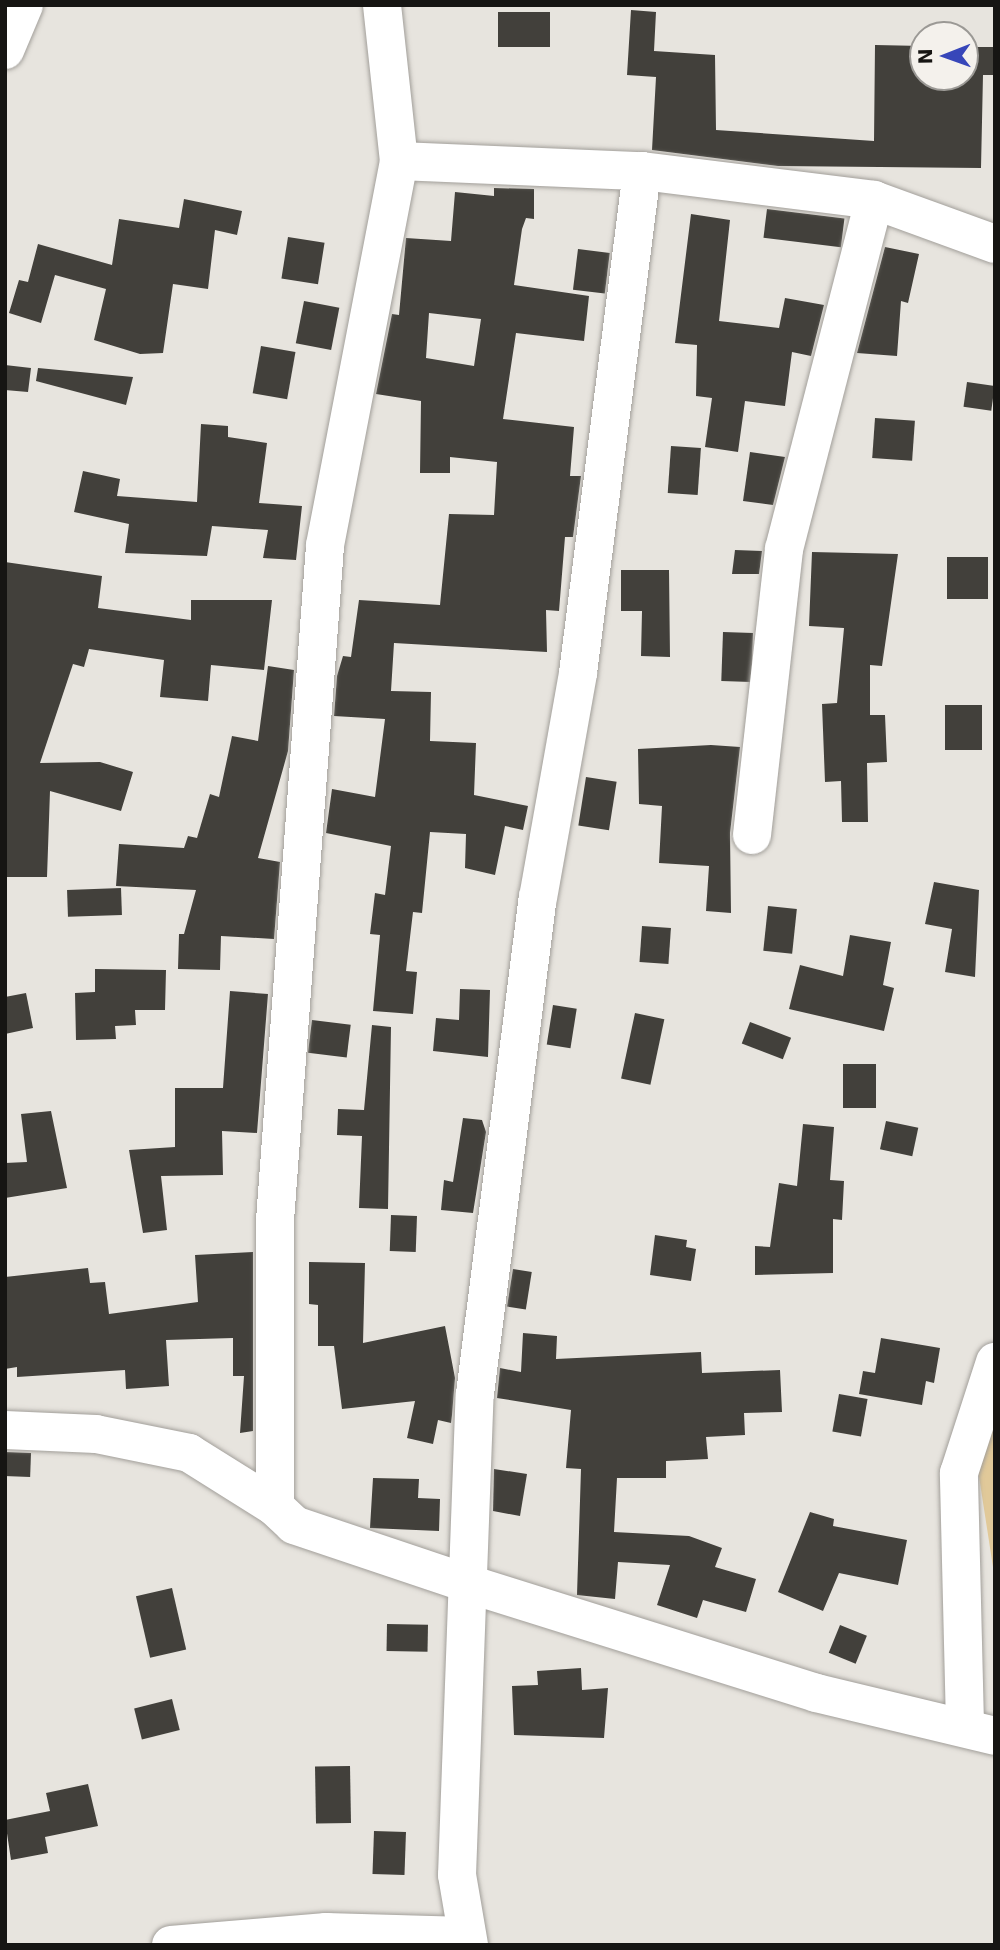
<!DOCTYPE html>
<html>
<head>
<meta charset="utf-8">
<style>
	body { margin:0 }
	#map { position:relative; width:1000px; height:1950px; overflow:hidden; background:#e7e4de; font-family:"DejaVu Sans",sans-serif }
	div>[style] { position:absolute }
	.green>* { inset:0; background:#e1c999 }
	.building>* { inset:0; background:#42403b; transform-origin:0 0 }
	.roads { filter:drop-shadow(0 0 2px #a29f9a) drop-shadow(0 0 2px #a29f9a) }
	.minor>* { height:38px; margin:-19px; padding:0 19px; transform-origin:19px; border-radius:19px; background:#fff }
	span { translate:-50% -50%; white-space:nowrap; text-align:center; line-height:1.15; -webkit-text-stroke:7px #f4f1ec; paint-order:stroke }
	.frame { position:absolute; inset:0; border:7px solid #161513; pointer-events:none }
	.north { position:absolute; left:909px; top:21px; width:70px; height:70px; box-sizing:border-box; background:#f4f1ec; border:2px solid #9b9995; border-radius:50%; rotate:269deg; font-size:19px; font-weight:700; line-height:28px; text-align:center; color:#161513 }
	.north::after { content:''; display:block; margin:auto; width:24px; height:32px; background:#3746b9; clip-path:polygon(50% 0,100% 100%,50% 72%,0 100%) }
</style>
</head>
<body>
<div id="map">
	<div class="green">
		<i style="clip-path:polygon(995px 1421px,995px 1580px,978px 1470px)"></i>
	</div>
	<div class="building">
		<i style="clip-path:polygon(631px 10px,656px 12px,654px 51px,715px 55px,716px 130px,874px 141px,875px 45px,923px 46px,923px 77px,965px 77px,965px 47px,995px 47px,995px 75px,983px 75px,981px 168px,778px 166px,652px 150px,656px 77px,627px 75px)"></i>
		<i style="left:550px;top:12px;width:35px;height:52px;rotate:90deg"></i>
		<i style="clip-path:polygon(evenodd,494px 188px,534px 189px,534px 219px,526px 218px,522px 229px,514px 285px,589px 296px,584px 341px,516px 333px,503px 419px,574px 427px,570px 476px,581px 476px,573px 537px,565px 537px,559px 611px,546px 610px,547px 652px,394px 643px,391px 691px,431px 692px,430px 741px,476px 743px,474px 795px,528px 806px,523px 830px,505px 826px,495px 875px,465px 868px,466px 834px,430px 832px,422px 913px,413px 912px,406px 971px,417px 972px,413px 1014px,373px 1011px,380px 935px,370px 934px,375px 893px,385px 895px,391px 846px,326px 833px,332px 789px,375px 797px,385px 719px,334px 716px,337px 676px,343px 656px,351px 657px,359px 600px,440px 605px,449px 514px,494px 515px,497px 462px,450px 457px,450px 473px,420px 473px,421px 401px,376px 394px,392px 314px,399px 315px,406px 238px,451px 241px,455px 192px,494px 196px,494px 188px,429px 313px,481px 319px,474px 366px,426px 358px,429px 313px)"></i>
		<i style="clip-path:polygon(184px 199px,242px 211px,237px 235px,215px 230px,208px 289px,173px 284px,163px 353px,140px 354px,94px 340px,106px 289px,55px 275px,41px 323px,9px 313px,19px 280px,28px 282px,38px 244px,112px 265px,119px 219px,179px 228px)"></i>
		<i style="left:767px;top:209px;width:78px;height:29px;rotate:7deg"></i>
		<i style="clip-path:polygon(691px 214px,730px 220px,719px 321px,779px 328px,785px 298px,824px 305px,811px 356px,792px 352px,785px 406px,745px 401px,738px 452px,705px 447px,712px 398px,696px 396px,697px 345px,675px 343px)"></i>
		<i style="left:288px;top:237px;width:37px;height:42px;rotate:9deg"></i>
		<i style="clip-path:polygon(885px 247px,919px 254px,908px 303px,901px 301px,897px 356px,857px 353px)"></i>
		<i style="left:578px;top:249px;width:32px;height:41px;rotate:7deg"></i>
		<i style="left:304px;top:301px;width:36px;height:43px;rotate:11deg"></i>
		<i style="left:261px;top:346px;width:35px;height:48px;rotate:10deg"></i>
		<i style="clip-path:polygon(5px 365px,31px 368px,28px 392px,5px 390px)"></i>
		<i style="clip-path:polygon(38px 368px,133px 377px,126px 405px,36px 381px)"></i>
		<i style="left:967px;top:382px;width:28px;height:25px;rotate:8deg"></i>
		<i style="left:875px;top:418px;width:40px;height:40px;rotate:4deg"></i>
		<i style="clip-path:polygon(201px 424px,228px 426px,228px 437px,267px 443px,259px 503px,302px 506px,296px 560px,263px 558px,268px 530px,212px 526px,207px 556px,125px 553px,129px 524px,74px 512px,83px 471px,120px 479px,117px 496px,197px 502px)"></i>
		<i style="left:671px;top:446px;width:30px;height:47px;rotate:4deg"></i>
		<i style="clip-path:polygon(750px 452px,785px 457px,773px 505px,743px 501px)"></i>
		<i style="clip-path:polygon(735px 550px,762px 551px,759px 574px,732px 574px)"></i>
		<i style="clip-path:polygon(812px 552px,898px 554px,882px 666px,870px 665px,870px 715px,885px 715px,887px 762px,867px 763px,868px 822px,842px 822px,841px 781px,825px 782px,822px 704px,837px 703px,844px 628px,809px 626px)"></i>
		<i style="left:947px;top:557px;width:41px;height:42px"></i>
		<i style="clip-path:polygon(5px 562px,102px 576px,98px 608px,191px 620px,191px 600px,272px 600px,264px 670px,211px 665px,208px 701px,160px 697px,164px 660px,89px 649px,84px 667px,73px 664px,40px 763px,100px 762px,133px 772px,121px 811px,50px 791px,47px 877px,5px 877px)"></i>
		<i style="clip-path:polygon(621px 570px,669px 570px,670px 657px,641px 656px,642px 611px,621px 611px)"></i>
		<i style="left:723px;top:632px;width:30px;height:49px;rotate:2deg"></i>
		<i style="clip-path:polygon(268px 666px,294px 670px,288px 751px,258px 858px,280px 862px,274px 939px,221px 936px,220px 970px,178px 969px,179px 934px,184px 934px,196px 890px,116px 886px,119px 844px,184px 848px,188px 836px,197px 838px,210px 794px,219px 797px,232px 736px,258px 741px)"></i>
		<i style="left:945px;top:705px;width:37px;height:45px"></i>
		<i style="clip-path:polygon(711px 745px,740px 747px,730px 833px,731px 913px,706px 911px,709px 866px,659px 863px,662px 806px,639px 804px,638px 749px)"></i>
		<i style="left:586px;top:777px;width:31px;height:49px;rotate:9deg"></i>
		<i style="clip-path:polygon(934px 882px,979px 890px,975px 977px,945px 972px,952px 929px,925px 924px)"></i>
		<i style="left:121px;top:888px;width:27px;height:54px;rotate:88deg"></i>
		<i style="left:768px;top:906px;width:29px;height:45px;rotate:6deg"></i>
		<i style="left:642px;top:926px;width:29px;height:36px;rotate:4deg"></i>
		<i style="clip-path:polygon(850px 935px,891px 942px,883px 985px,894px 988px,884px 1031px,789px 1009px,800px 965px,843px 976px)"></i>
		<i style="clip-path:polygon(95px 969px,166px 970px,165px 1010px,135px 1010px,136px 1025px,115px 1026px,116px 1039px,76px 1040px,75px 993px,95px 992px)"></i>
		<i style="clip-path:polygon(460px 989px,490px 990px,488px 1057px,433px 1051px,436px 1018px,459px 1020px)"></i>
		<i style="clip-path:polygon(230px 991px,268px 994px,257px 1133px,222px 1131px,223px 1175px,161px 1176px,167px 1230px,143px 1233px,129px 1150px,175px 1147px,175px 1088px,223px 1088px)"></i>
		<i style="clip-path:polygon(26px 993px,33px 1028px,5px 1034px,5px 997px)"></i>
		<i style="left:553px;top:1005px;width:24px;height:40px;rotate:9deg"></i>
		<i style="left:635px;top:1013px;width:30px;height:67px;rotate:12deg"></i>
		<i style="left:312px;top:1020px;width:39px;height:33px;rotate:7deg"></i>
		<i style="left:750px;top:1022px;width:44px;height:23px;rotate:21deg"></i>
		<i style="clip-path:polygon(372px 1025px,391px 1027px,388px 1209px,359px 1208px,362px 1136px,337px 1135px,338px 1109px,364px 1110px)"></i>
		<i style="left:843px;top:1064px;width:33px;height:44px"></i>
		<i style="clip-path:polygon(51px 1111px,67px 1188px,5px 1198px,5px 1163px,27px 1162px,21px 1114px)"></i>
		<i style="clip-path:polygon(463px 1118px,482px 1120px,486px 1132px,473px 1213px,441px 1210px,444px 1180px,453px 1182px)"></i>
		<i style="left:886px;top:1121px;width:33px;height:29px;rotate:12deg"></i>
		<i style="clip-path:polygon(803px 1124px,834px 1127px,830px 1180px,844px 1181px,842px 1220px,833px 1219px,833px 1273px,755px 1275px,755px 1246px,770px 1247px,779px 1183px,797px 1186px)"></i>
		<i style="left:391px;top:1215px;width:26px;height:36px;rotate:2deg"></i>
		<i style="clip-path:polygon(655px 1235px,687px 1240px,686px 1247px,696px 1249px,691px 1281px,650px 1275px)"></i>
		<i style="clip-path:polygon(253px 1252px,253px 1431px,240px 1433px,244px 1376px,233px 1376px,233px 1338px,166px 1340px,169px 1386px,126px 1389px,125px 1370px,17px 1377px,17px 1367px,5px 1369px,5px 1277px,88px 1268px,90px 1283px,105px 1282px,109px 1314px,198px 1302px,195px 1255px)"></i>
		<i style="clip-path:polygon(309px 1262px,365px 1263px,363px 1343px,445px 1326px,455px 1378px,452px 1415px,451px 1423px,438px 1420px,433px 1444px,407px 1438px,415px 1401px,342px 1409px,334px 1346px,318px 1346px,318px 1305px,309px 1304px)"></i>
		<i style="left:513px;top:1269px;width:19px;height:38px;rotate:9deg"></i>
		<i style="clip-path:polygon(523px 1333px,557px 1336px,556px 1359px,701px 1352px,702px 1373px,780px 1370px,782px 1412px,744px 1413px,745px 1435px,706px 1437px,708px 1459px,666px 1461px,666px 1478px,617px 1478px,614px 1532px,689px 1536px,722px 1548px,715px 1567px,756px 1579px,746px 1612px,703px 1600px,697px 1618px,657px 1605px,670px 1565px,618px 1562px,615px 1599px,577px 1595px,581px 1469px,566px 1468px,571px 1410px,497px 1398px,500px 1368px,521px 1372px)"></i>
		<i style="clip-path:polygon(881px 1338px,940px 1348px,934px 1383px,926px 1381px,922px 1405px,859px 1394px,863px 1371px,875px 1373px)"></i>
		<i style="left:839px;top:1394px;width:29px;height:38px;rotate:10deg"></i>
		<i style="left:5px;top:1452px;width:26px;height:24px;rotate:2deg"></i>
		<i style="clip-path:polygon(494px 1469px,527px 1474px,520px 1516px,493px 1511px)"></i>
		<i style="clip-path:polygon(373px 1478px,419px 1479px,418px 1498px,440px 1499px,439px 1531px,370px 1528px)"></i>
		<i style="clip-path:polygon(810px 1512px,834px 1519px,833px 1526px,907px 1540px,898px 1585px,839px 1573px,823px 1611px,778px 1592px)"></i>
		<i style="left:172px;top:1588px;width:63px;height:37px;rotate:77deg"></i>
		<i style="left:387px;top:1624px;width:41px;height:27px;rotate:1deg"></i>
		<i style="left:840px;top:1625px;width:29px;height:30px;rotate:22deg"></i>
		<i style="clip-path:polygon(581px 1668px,582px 1690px,608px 1688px,604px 1738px,514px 1735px,512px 1686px,538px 1685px,537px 1671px)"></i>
		<i style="left:172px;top:1699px;width:32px;height:39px;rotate:76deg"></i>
		<i style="left:350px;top:1766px;width:57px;height:35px;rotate:89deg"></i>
		<i style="clip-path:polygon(88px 1784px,98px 1826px,45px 1837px,48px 1853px,11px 1860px,5px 1820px,50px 1811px,46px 1793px)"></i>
		<i style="left:374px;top:1831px;width:32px;height:43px;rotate:2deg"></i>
	</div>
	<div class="roads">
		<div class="minor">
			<i style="left:382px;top:5px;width:157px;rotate:83.8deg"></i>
			<i style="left:399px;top:161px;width:392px;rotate:100.9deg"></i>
			<i style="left:325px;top:546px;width:676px;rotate:94.24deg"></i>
			<i style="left:275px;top:1220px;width:287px;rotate:90deg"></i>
			<i style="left:275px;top:1507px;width:26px;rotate:43deg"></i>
			<i style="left:294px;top:1525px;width:185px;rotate:18.6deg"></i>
			<i style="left:469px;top:1584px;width:364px;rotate:17.4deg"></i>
			<i style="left:816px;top:1693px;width:184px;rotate:13.5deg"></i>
			<i style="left:5px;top:50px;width:49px;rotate:-67.1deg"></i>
			<i style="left:399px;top:161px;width:243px;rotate:2.4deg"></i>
			<i style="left:642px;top:171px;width:234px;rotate:7.1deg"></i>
			<i style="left:874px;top:200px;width:129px;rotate:20deg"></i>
			<i style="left:752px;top:835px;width:288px;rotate:-83.6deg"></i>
			<i style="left:784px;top:549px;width:360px;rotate:-75.5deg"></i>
			<i style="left:5px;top:1430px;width:91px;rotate:2.5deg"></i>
			<i style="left:96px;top:1434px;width:95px;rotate:11.5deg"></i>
			<i style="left:189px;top:1453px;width:102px;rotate:32.1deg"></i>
			<i style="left:965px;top:1725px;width:252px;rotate:-91.4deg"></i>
			<i style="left:959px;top:1473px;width:117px;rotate:-72deg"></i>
			<i style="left:171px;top:1945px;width:156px;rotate:-4.8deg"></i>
			<i style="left:326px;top:1932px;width:140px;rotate:1.6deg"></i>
			<i style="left:469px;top:1945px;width:71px;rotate:-99.7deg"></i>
			<i style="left:457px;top:1875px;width:481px;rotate:-87.9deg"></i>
			<i style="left:475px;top:1394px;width:500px;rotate:-82.8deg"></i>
			<i style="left:538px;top:898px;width:229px;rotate:-79.9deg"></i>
			<i style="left:578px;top:673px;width:506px;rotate:-82.73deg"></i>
		</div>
	</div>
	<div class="frame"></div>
	<div class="north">N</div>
</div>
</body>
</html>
